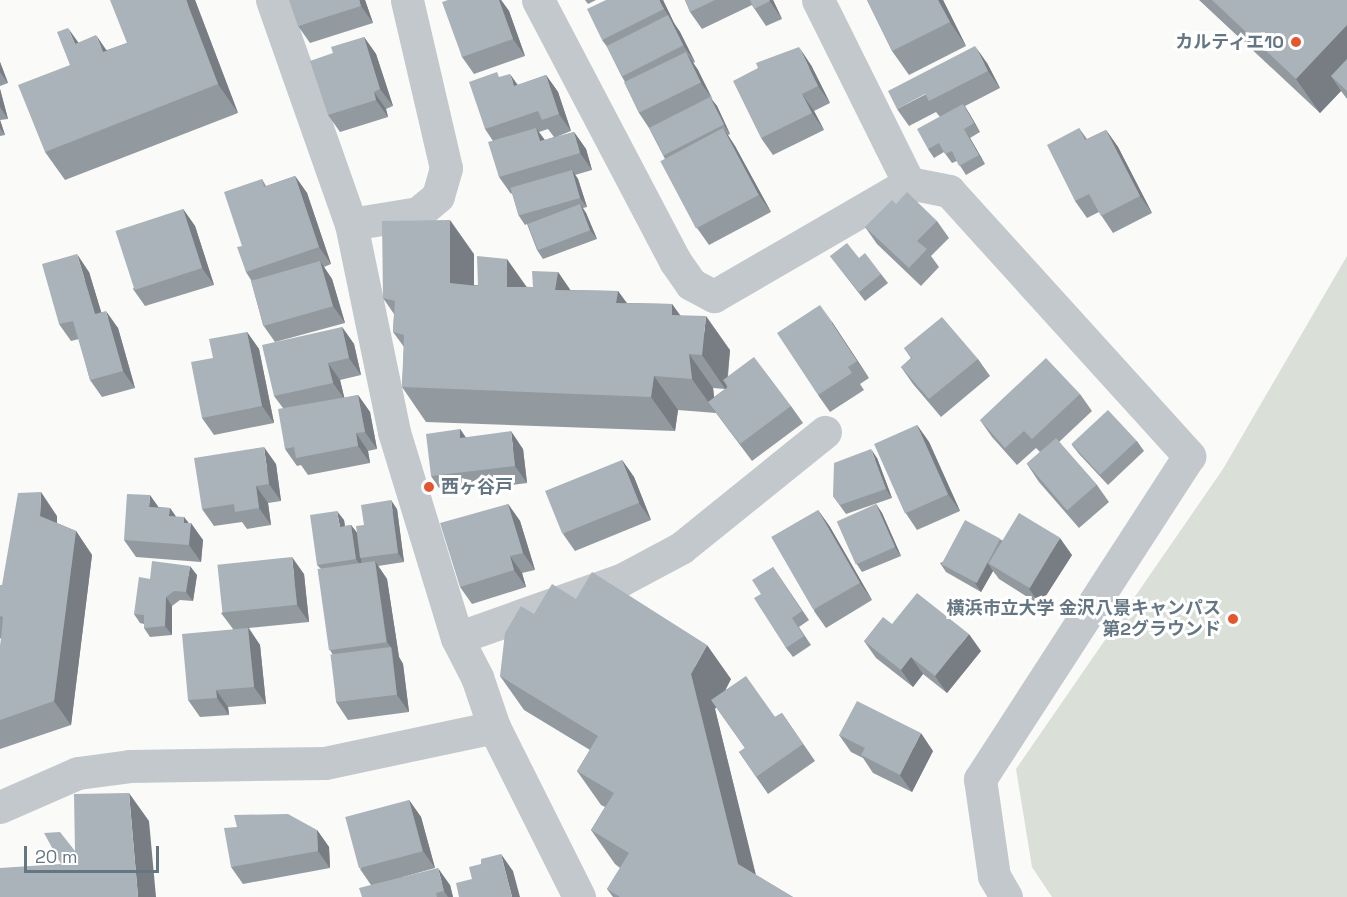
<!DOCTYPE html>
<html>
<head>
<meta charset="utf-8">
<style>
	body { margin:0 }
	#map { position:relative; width:1347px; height:897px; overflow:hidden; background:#fafaf8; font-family:"Space Grotesk","Noto Sans JP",sans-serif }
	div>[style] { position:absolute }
	.green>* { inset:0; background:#dadfd7 }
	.minor>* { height:33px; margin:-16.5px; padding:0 16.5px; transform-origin:16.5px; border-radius:16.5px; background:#c3c8cc }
	.wall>* { inset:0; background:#929a9f }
	.shaded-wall>* { inset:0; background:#777d82 }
	.building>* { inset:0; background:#aab3b9; transform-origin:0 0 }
	.dots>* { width:16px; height:16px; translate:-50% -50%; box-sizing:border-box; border:3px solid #fff; border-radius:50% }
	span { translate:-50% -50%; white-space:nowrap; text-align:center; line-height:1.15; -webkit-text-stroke:6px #fff; paint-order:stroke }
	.poi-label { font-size:18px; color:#657683; font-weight:700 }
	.right { translate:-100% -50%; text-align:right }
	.left { translate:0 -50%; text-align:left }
	.scale { position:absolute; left:24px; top:846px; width:135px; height:27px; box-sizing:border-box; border:3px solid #657683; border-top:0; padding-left:8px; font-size:18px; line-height:21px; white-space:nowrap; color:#657683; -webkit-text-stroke:4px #fff; paint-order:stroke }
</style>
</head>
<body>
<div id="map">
	<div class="green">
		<i style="clip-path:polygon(1347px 256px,1347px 897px,1052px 897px,1032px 867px,1016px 769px,1223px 469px)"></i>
	</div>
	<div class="minor">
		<i style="left:272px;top:0;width:238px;rotate:70.6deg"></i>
		<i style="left:351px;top:224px;width:212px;rotate:78.3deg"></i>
		<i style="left:394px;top:432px;width:215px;rotate:73deg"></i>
		<i style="left:457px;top:638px;width:44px;rotate:62.9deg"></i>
		<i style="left:477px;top:677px;width:53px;rotate:71.2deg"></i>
		<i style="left:494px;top:727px;width:190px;rotate:63.4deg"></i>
		<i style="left:538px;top:0;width:295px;rotate:62.3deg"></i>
		<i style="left:675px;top:261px;width:28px;rotate:55deg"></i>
		<i style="left:691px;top:284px;width:26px;rotate:28deg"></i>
		<i style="left:714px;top:296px;width:225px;rotate:-30.1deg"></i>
		<i style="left:818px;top:0;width:204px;rotate:63.6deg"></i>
		<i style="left:909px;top:183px;width:41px;rotate:11.3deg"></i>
		<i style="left:949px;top:191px;width:358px;rotate:47.8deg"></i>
		<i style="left:1189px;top:456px;width:385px;rotate:122.9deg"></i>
		<i style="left:980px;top:779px;width:98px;rotate:81.8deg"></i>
		<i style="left:994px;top:876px;width:24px;rotate:60deg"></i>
		<i style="left:351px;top:224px;width:68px;rotate:-9.3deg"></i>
		<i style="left:418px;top:213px;width:26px;rotate:-40deg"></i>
		<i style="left:438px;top:196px;width:29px;rotate:-74deg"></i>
		<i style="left:446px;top:168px;width:172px;rotate:-103.1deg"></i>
		<i style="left:457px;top:638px;width:174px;rotate:-19.5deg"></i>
		<i style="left:621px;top:580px;width:68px;rotate:-28.1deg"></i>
		<i style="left:681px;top:548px;width:185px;rotate:-38.9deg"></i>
		<i style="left:0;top:807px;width:85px;rotate:-23.6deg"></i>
		<i style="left:78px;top:773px;width:52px;rotate:-7.7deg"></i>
		<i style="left:130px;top:766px;width:195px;rotate:-0.9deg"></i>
		<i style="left:325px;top:763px;width:173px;rotate:-12deg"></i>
	</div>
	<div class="wall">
		<i style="clip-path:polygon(195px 0,238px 113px,65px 180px,45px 152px,70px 65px,79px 42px,107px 50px,127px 43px)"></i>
		<i style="clip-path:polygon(365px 0,373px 23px,310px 43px,298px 26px)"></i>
		<i style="clip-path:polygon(448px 0,501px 0,509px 11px,525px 56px,474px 74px,462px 57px)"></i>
		<i style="clip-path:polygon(585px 0,596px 0,588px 4px)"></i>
		<i style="clip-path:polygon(663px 0,674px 23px,680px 32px,695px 62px,693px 63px,698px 70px,712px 100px,717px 106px,730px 134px,728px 135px,735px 146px,771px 212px,709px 245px,697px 228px,665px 159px,649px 128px,639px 113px,625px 82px,621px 75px,608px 48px,602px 40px)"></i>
		<i style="clip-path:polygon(685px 0,773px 0,782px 19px,766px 26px,752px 5px,702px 29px,690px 12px)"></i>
		<i style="clip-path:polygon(867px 0,943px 0,966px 46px,909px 75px,892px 51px)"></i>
		<i style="clip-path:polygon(1199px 0,1347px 0,1347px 99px,1341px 91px,1320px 113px)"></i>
		<i style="clip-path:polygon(364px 37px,376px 54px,393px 106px,386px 109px,388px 117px,340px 132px,328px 115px,333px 53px)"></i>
		<i style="clip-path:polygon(0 62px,8px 83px,0 86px)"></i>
		<i style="clip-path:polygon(987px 63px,1000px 88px,965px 106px,980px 132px,970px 138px,985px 164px,966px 175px,957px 161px,952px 163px,944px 152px,934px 158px,928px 149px,940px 117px,936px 112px,909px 126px,897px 109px)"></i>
		<i style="clip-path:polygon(811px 65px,830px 103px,814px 111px,824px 130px,773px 155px,761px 138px)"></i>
		<i style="clip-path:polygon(evenodd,546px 75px,558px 92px,571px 131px,556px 137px,574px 132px,586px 149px,592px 170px,575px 175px,578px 179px,587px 207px,583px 208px,586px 213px,597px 239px,543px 259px,537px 250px,527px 224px,525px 225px,519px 216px,512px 193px,511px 194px,499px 177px,493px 141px,485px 129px,500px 77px,518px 85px,546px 75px,548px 129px,554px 137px,545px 140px,539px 132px,548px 129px)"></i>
		<i style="clip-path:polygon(0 89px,8px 119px,0 120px,5px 135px,0 136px)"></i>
		<i style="clip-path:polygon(1079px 128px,1087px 139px,1106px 130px,1118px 147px,1152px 213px,1113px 233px,1099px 212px,1087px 218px,1075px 201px)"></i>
		<i style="clip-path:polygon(295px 176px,307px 193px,331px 264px,324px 267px,332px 279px,345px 323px,275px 342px,263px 325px,251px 280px,246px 272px,242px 246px,262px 179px,266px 186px)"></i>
		<i style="clip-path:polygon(896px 204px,937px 221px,949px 238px,931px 256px,939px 267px,921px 286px,877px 244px,865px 227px)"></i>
		<i style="clip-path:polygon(183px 209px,195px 226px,214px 285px,145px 306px,133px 289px)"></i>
		<i style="clip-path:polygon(evenodd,474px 254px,474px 285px,533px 287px,558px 272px,570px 290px,618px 291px,627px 303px,672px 304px,680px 315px,730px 350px,728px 377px,791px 406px,803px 423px,752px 461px,716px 413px,678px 410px,675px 431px,426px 422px,402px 387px,404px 347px,393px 332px,394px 314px,383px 298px,474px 254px,713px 388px,725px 389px,714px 397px,713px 388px)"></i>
		<i style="clip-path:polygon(830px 256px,859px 258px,881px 274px,888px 283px,865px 301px)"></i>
		<i style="clip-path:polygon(89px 272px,101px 312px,118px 328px,135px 388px,102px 397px,90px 380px,79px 339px,71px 341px,59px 324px)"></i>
		<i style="clip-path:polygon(832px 322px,869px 378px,860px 384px,864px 390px,830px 412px,818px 395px)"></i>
		<i style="clip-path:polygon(342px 327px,354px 344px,361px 375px,340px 380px,344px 398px,358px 395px,370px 412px,377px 449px,368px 451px,370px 463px,308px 475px,301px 465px,297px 466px,285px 449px,283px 408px,274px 396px)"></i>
		<i style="clip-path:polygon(247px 332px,259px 349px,274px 423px,214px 435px,202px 418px,213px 358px)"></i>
		<i style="clip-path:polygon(904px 348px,978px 359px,990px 376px,941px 417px,913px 384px,901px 367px,911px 358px)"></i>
		<i style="clip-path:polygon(1080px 394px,1092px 411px,1059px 442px,1097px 485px,1109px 502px,1079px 528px,1039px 482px,1027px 464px,1040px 452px,1036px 448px,1017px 465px,992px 437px,980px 420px)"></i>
		<i style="clip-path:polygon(917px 425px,929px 442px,960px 511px,917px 530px,905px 512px)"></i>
		<i style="clip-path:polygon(460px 429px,465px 437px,523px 449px,527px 483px,443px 494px,431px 476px)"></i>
		<i style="clip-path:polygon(1137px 441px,1144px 451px,1108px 485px,1079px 454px,1072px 445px)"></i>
		<i style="clip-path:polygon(877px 458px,892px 498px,846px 514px,833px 496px)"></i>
		<i style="clip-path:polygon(622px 460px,634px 477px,651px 520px,575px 551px,563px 534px)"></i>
		<i style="clip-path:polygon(276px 464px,281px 501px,268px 503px,271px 525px,247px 529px,242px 522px,214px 526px,202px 509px)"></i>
		<i style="clip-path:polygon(508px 504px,520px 521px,535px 570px,522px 573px,526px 587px,472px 604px,460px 587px)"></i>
		<i style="clip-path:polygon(876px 504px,882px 513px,901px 556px,862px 572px,856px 563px)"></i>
		<i style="clip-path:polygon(159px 507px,170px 508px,176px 517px,184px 517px,203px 540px,201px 562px,136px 557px,124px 540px)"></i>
		<i style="clip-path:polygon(397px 509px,404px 562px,378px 566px,387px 579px,399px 657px,403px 664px,409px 712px,348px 720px,336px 702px,333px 655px,330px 650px,321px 569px,317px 565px,344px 520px,345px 526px,351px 525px,357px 533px,364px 525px)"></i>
		<i style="clip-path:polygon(818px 510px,830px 527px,872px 600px,826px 628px,814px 611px)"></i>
		<i style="clip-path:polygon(57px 516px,57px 523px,76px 531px,92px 555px,71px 725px,0 749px,0 650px,1px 639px,0 638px,0 585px,2px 585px)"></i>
		<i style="clip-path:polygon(1000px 539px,1001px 540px,1072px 555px,1040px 605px,999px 579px,993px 571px,981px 592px,946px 572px,940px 563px)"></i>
		<i style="clip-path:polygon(773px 567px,809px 620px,799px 627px,811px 645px,793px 657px,786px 648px,761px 594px)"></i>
		<i style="clip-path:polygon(304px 574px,309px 622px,249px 628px,260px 645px,266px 704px,228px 707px,229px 715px,200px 717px,188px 700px,233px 629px,221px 613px)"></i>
		<i style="clip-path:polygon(197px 575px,193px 601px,180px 600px,172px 606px,172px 635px,150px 637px,144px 628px,144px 624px,140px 623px,134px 614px,150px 579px)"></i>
		<i style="clip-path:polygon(534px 614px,731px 679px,726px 689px,775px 717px,782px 713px,815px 761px,768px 794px,739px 752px,745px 748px,716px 707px,715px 709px,756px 875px,793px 897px,613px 897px,607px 889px,620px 868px,615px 864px,591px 830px,605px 807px,601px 805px,577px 771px,590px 750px,524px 710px,500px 676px)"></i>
		<i style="clip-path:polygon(892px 624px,981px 651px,947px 693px,923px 674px,913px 687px,876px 658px,864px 641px)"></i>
		<i style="clip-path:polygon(839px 735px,933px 751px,912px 792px,873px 773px,863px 758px,851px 752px)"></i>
		<i style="clip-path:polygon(409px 800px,421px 817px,435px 868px,403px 877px,450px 885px,453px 897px,362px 897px,371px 885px,360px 869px)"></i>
		<i style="clip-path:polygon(317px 830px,329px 847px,330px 868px,243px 884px,231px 867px)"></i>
	</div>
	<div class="shaded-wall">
		<i style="clip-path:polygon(186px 0,195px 0,238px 113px,218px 84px)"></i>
		<i style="clip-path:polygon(359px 0,365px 0,373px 23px,361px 6px)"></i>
		<i style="clip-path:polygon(499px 0,501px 0,509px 11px,525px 56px,513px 39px)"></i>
		<i style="clip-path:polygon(659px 0,663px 0,674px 23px,680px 32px,695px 62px,683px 45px,670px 18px,664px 9px)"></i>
		<i style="clip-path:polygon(769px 0,773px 0,782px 19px)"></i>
		<i style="clip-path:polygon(938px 0,943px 0,966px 46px,950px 22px)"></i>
		<i style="clip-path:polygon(1347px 25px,1347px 84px,1331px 76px,1341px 91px,1320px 113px,1296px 79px)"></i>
		<i style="clip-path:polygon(68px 28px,88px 56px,75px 44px)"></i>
		<i style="clip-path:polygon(96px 35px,116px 64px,103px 52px)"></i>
		<i style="clip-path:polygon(364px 37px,376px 54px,393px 106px,380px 89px)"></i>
		<i style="clip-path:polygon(975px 46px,987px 63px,1000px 88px,988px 71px)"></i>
		<i style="clip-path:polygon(799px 47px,811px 65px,830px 103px,818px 86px)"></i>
		<i style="clip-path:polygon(686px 52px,698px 70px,713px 100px,701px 83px)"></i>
		<i style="clip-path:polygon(0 62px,8px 83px,0 72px)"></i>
		<i style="clip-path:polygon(510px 74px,522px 91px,514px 86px)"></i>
		<i style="clip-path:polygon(546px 75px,558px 92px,571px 131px,559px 114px)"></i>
		<i style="clip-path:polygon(0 89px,8px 119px,0 107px)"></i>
		<i style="clip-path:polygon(374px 92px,386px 109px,388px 117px,376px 100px)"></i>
		<i style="clip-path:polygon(802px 94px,814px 111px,824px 130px,812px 113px)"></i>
		<i style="clip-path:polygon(710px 97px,717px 106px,730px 134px,724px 125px)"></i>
		<i style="clip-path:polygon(963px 104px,969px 113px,980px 132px,974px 123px)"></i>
		<i style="clip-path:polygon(0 119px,0 120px,5px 135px,0 128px)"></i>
		<i style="clip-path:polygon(536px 128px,548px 145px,540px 141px)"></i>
		<i style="clip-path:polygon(723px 128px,735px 146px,771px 212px,759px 195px)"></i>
		<i style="clip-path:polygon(964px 129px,970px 138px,985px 164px,979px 155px)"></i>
		<i style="clip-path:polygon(1106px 130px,1118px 147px,1152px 213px,1140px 196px)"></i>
		<i style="clip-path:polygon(574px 132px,586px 149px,592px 170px,580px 153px)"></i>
		<i style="clip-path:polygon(572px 170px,578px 179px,587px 207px,580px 198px)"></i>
		<i style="clip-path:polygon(295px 176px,307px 193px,331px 264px,319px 247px)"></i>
		<i style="clip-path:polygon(580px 204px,586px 213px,597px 239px,590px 230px)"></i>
		<i style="clip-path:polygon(183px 209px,195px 226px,214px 285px,202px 268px)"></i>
		<i style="clip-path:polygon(450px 220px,474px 254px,474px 317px,450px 283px)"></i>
		<i style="clip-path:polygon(77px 254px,89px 272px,107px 331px,95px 314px)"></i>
		<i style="clip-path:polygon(507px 259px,531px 293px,507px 287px)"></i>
		<i style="clip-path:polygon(320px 261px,332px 279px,345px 323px,333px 306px)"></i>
		<i style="clip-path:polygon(558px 272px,582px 307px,555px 290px)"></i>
		<i style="clip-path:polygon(618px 291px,642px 325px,616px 303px)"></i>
		<i style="clip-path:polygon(672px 304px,696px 338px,672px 315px)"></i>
		<i style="clip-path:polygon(820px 305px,832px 322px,869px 378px,857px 361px)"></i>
		<i style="clip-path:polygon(106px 311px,118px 328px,135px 388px,123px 371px)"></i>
		<i style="clip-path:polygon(706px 316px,730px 350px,726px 390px,702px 355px)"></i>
		<i style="clip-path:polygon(342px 327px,354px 344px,361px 375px,349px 358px)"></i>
		<i style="clip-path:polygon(247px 332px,259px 349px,274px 423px,262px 406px)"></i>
		<i style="clip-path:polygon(689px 354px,713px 388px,716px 413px,692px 379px)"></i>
		<i style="clip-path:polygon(328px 363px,340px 380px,345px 400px,333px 383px)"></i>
		<i style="clip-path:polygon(654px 376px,678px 410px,675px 431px,651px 397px)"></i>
		<i style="clip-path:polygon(358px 395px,370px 412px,377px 449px,365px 432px)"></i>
		<i style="clip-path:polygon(917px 425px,929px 442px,960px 511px,948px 494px)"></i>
		<i style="clip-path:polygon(460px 429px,472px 446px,460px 438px)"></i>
		<i style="clip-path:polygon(511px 431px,523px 449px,527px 483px,515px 466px)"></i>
		<i style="clip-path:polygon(356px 433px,368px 451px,370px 463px,358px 446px)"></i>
		<i style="clip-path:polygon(264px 447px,276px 464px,281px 501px,269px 484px)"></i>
		<i style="clip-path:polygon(871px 449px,877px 458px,892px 498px,886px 489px)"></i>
		<i style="clip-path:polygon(622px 460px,634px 477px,651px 520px,639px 503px)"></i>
		<i style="clip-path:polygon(256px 486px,268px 503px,271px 525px,259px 508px)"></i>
		<i style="clip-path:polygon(41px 492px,57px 516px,57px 540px,40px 516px)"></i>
		<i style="clip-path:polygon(150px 495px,162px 512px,149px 507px)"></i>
		<i style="clip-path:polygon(391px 500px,397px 509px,404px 562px,398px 553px)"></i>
		<i style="clip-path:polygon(508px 504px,520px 521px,535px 570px,523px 553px)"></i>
		<i style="clip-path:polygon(876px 504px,882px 513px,901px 556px,895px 547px)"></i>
		<i style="clip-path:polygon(170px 508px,182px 525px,169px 516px)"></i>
		<i style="clip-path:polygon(818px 510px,830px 527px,872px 600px,860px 583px)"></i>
		<i style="clip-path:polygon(337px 511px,344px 520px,346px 536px,340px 527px)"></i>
		<i style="clip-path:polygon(184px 517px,191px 527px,191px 523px,203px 540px,201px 562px,189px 545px,184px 523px)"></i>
		<i style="clip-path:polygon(351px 525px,358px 534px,362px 568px,356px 559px)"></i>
		<i style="clip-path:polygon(76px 531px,92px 555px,71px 725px,54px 701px)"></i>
		<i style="clip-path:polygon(1060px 538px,1072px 555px,1040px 605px,1028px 587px)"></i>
		<i style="clip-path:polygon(510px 556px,522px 573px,526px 587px,514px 570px)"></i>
		<i style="clip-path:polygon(292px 557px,304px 574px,309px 622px,297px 605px)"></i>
		<i style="clip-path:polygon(375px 561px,387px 579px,399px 657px,403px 664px,409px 712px,397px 695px,392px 649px,387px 642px)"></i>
		<i style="clip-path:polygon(987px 562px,993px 571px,981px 592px,975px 583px)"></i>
		<i style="clip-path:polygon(190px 566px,197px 575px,193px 601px,186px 592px)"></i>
		<i style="clip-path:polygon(166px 597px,172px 606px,172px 635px,165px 626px)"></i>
		<i style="clip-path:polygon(248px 628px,260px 645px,266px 704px,254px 687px)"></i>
		<i style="clip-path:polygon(969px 634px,981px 651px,947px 693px,935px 676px)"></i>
		<i style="clip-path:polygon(707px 645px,731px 679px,715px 709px,761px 897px,738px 864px,691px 674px)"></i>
		<i style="clip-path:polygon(911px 657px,923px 674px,913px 687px,901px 670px)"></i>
		<i style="clip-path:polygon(216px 690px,228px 707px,229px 715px,217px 698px)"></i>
		<i style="clip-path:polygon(921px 733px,933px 751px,912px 792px,900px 775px)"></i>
		<i style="clip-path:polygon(129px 793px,149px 821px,156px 897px,138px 897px)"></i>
		<i style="clip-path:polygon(409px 800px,421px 817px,435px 868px,423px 851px)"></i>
		<i style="clip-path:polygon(317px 830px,329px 847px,330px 868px,318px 851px)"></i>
		<i style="clip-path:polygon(501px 854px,513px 871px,520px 897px,512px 897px)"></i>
		<i style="clip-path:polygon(438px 868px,450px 885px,453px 897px,448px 897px,444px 891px)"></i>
	</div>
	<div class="building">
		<i style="clip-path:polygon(110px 0,186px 0,218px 84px,45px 152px,18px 85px,70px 65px,57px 32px,68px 28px,75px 44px,96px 35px,103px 52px,127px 43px)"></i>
		<i style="clip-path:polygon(289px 0,359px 0,361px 6px,298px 26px)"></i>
		<i style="clip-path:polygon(448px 0,499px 0,513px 39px,462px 57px,442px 2px)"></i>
		<i style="clip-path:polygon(606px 0,659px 0,664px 9px,602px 40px,587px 9px)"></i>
		<i style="clip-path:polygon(685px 0,715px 0,690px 12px)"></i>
		<i style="clip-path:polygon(750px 0,769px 0,770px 1px,754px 9px)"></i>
		<i style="clip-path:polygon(867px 0,938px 0,950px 22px,892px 51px)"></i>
		<i style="clip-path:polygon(1212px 0,1347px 0,1347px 25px,1296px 79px)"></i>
		<i style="left:668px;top:15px;width:34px;height:69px;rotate:63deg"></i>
		<i style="clip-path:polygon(364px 37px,380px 89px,374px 92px,376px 100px,328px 115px,310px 61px,333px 53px,331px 47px)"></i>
		<i style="clip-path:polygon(975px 46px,988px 71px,929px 101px,925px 94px,897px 109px,888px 91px)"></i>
		<i style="clip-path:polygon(799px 47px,818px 86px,802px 94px,812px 113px,761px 138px,733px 81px,758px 68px,756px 63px)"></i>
		<i style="left:686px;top:52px;width:34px;height:69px;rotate:64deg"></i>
		<i style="clip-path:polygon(1347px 59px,1347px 91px,1331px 76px)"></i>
		<i style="clip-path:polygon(497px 72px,499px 77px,510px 74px,514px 86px,546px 75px,559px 114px,542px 120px,538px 111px,485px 129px,469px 82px)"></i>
		<i style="left:710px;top:97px;width:31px;height:68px;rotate:63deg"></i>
		<i style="clip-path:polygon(963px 104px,974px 123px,964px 129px,979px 155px,959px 166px,952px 151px,945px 154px,939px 143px,928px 149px,917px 129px)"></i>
		<i style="clip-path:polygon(536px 128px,540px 141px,574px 132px,580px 153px,499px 177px,488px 142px)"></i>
		<i style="left:723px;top:128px;width:76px;height:71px;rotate:62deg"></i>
		<i style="clip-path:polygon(1079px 128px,1085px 140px,1106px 130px,1140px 196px,1101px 216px,1089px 194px,1075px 201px,1047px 145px)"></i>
		<i style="left:572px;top:170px;width:29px;height:64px;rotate:74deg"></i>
		<i style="clip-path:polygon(295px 176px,319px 247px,246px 272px,237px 247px,242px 246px,224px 192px,262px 179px,264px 187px)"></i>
		<i style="clip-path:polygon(907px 192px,937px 221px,917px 241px,927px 249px,909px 268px,865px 227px,892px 200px,896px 204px)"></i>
		<i style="left:580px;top:204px;width:28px;height:56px;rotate:69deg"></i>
		<i style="left:183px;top:209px;width:62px;height:71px;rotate:72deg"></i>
		<i style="clip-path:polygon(450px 220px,450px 283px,478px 286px,477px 256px,507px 259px,507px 287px,533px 287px,532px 271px,558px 272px,555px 290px,618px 291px,616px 303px,672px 304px,672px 315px,706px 316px,702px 355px,689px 354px,692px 379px,654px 376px,651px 397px,402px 387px,404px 335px,393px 332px,395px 301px,383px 298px,382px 221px)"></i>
		<i style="clip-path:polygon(847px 243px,859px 258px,865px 253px,881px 274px,859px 292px,830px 256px)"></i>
		<i style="clip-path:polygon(77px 254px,95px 314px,106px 311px,123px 371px,90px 380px,73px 321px,59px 324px,42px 264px)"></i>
		<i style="left:320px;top:261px;width:47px;height:72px;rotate:74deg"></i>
		<i style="clip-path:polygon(820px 305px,857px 361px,848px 367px,852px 373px,818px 395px,777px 333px)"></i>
		<i style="clip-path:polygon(942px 317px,978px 359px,929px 399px,901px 367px,912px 358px,904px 348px)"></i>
		<i style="clip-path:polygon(342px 327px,349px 358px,328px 363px,333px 383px,274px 396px,262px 345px)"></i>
		<i style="clip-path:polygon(247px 332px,262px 406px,202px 418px,191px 362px,213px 358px,209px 339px)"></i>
		<i style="clip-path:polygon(754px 357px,791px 406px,740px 444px,708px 402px,728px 387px,723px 380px)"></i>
		<i style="clip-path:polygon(1046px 358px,1080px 394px,1032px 439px,1024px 431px,1005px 448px,980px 420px)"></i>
		<i style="clip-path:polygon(358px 395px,365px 432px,356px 433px,358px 446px,296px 458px,294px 447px,285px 449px,278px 409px)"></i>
		<i style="left:1108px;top:410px;width:42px;height:50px;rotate:47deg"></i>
		<i style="left:917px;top:425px;width:76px;height:47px;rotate:66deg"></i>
		<i style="clip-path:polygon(460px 429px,460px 438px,511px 431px,515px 466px,431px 476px,426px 434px)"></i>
		<i style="left:1056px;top:438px;width:62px;height:39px;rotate:49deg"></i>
		<i style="clip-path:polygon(264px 447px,269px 484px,256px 486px,259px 508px,235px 512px,234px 504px,202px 509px,194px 458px)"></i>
		<i style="clip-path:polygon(871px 449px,886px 489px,840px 505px,833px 496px,834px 463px)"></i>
		<i style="left:622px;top:460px;width:46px;height:83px;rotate:68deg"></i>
		<i style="clip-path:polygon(41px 492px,40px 516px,76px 531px,54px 701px,0 720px,0 650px,3px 617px,0 616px,0 585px,2px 585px,18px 493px)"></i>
		<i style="clip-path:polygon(127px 494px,150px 495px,149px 507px,170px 508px,169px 516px,184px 517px,184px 523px,191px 523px,189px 545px,124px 540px)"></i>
		<i style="clip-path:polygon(391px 500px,398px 553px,360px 558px,356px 526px,364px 525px,361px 505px)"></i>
		<i style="clip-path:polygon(508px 504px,523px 553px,510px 556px,514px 570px,460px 587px,440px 523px)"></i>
		<i style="left:876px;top:504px;width:47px;height:43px;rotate:66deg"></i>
		<i style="left:818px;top:510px;width:84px;height:54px;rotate:60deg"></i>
		<i style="clip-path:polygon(337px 511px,340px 527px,351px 525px,356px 559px,317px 565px,310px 515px)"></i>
		<i style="left:1019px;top:513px;width:48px;height:59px;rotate:31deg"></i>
		<i style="left:965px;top:520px;width:40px;height:50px;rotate:28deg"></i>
		<i style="left:292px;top:557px;width:48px;height:75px;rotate:84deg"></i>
		<i style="clip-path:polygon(152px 561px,190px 566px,186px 592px,174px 591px,166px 597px,165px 626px,144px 628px,144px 615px,134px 614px,139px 577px,150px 579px)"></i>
		<i style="left:375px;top:561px;width:82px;height:58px;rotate:82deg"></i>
		<i style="clip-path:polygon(773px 567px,802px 611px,792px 618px,804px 636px,786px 648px,754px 598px,761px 594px,752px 580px)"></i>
		<i style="clip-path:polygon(592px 572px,707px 645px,691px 674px,738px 864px,793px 897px,620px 897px,607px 889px,629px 853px,591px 830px,614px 793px,577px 771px,598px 736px,500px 676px,505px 633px,521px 606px,534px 614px,552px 584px,576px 599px)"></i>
		<i style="clip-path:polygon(917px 593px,969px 634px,935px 676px,911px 657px,901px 670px,864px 641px,883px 617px,892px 624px)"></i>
		<i style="clip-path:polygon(248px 628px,254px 687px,216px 690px,217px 698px,188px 700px,182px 634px)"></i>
		<i style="left:391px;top:647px;width:48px;height:61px;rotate:83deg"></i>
		<i style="clip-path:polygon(746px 676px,775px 717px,782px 713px,803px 744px,756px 777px,739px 752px,745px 748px,711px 700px)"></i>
		<i style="clip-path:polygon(857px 701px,921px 733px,900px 775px,861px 755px,865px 748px,839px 735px)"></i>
		<i style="clip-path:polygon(129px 793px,138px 897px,0 897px,0 868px,61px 864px,44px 833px,60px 832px,75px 851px,74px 794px)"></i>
		<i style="left:409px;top:800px;width:53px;height:66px;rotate:75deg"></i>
		<i style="clip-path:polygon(288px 814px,317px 830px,318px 851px,231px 867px,224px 828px,237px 827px,234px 815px)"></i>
		<i style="clip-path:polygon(501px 854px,512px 897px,459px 897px,456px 883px,472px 879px,469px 867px,481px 864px,481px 859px)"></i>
		<i style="clip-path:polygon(438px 868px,444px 891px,436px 893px,437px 897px,362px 897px,359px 888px)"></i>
	</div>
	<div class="dots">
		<i style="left:1296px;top:42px;background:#e4572e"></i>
		<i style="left:429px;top:487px;background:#e4572e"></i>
		<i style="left:1233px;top:619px;background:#e4572e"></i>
	</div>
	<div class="poi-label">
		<span class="right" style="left:1284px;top:42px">カルティエ10</span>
		<span class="left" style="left:441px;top:487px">西ヶ谷戸</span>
		<span class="right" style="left:1221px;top:619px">横浜市立大学 金沢八景キャンパス<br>第2グラウンド</span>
	</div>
	<div class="scale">20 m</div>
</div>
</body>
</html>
